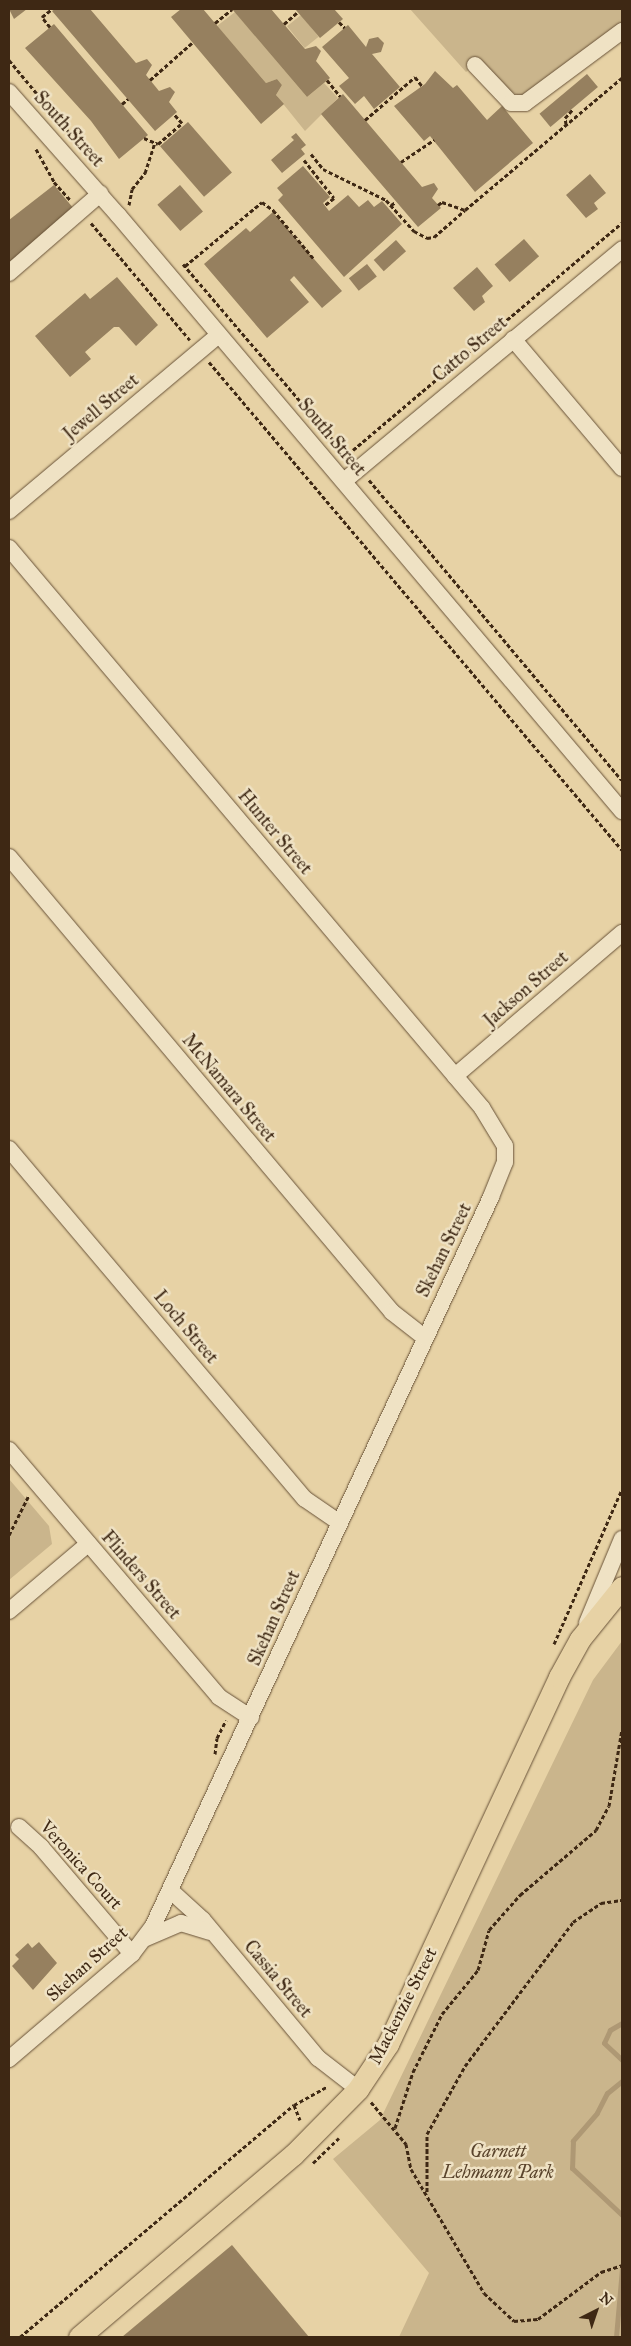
<!DOCTYPE html>
<html>
<head>
<meta charset="utf-8">
<style>
	body { margin:0 }
	#map { position:relative; width:631px; height:2346px; overflow:hidden; background:#e7d2a5; font-family:"IM FELL Great Primer",serif }
	div>[style] { position:absolute }
	.green>* { inset:0; background:#cab58c; transform-origin:0 0 }
	.stream>* { height:5px; margin:-2.5px; padding:0 2.5px; transform-origin:2.5px; border-radius:2.5px; background:#ae9874 }
	.building>* { inset:0; background:#96805f; transform-origin:0 0 }
	.path>* { height:3px; margin-top:-1.5px; transform-origin:0; background:repeating-linear-gradient(90deg,#3e2814 0 4px,transparent 0 6.5px) }
	.roads { filter:drop-shadow(0 0 1px #685238) drop-shadow(0 0 1px #685238) }
	.minor>* { height:16px; margin:-8px; padding:0 8px; transform-origin:8px; border-radius:8px; background:#efe2c4 }
	.major>* { height:21px; margin:-10.5px; padding:0 10.5px; transform-origin:10.5px; border-radius:10.5px; background:#e7d2a5 }
	span { translate:-50% -50%; white-space:nowrap; text-align:center; line-height:1.15; -webkit-text-stroke:5px #efe2c4; paint-order:stroke }
	.street-label { font-size:18px; color:#3e2814 }
	.park-label { font-size:18px; color:#5a442c; font-style:italic }
	.frame { position:absolute; inset:0; border:10px solid #3e2814; pointer-events:none }
	.north { position:absolute; left:571px; top:2286px; width:50px; height:50px; -webkit-text-stroke:4px #efe2c4; paint-order:stroke; rotate:41deg; font-size:14px; font-weight:700; line-height:20px; text-align:center; color:#3e2814 }
	.north::after { content:''; display:block; margin:auto; width:18px; height:22px; background:#3e2814; clip-path:polygon(50% 0,100% 100%,50% 72%,0 100%) }
</style>
</head>
<body>
<div id="map">
	<div class="green">
		<i style="clip-path:polygon(410px 9px,622px 9px,622px 25px,521px 97px,503px 87px,480px 60px,466px 72px)"></i>
		<i style="clip-path:polygon(235px 12px,307px 97px,324px 83px,338px 98px,305px 131px,276px 95px,282px 85px,277px 79px,266px 83px,217px 26px)"></i>
		<i style="left:301px;top:15px;width:28px;height:18px;rotate:51deg"></i>
		<i style="clip-path:polygon(9px 1479px,49px 1526px,52px 1544px,9px 1580px)"></i>
		<i style="clip-path:polygon(622px 1641px,622px 2337px,399px 2337px,429px 2273px,333px 2159px,380px 2120px,593px 1680px)"></i>
	</div>
	<div class="stream">
		<i style="left:622px;top:2023px;width:14px;rotate:150deg"></i>
		<i style="left:610px;top:2030px;width:14px;rotate:115deg"></i>
		<i style="left:604px;top:2043px;width:25px;rotate:43deg"></i>
		<i style="left:622px;top:2081px;width:19px;rotate:141deg"></i>
		<i style="left:607px;top:2093px;width:22px;rotate:117deg"></i>
		<i style="left:597px;top:2113px;width:37px;rotate:131deg"></i>
		<i style="left:573px;top:2141px;width:27px;rotate:92deg"></i>
		<i style="left:572px;top:2168px;width:69px;rotate:43.2deg"></i>
		<i style="left:616px;top:2337px;width:69px;rotate:-85deg"></i>
	</div>
	<div class="building">
		<i style="clip-path:polygon(9px 9px,27px 9px,14px 19px)"></i>
		<i style="clip-path:polygon(55px 9px,90px 9px,136px 63px,147px 59px,152px 65px,146px 75px,159px 91px,170px 87px,175px 92px,169px 102px,177px 112px,155px 131px,52px 11px)"></i>
		<i style="clip-path:polygon(181px 9px,203px 9px,266px 83px,277px 79px,282px 85px,276px 95px,284px 104px,261px 124px,171px 17px)"></i>
		<i style="clip-path:polygon(232px 9px,271px 9px,305px 49px,316px 46px,321px 51px,316px 61px,330px 78px,307px 97px)"></i>
		<i style="clip-path:polygon(295px 9px,334px 9px,343px 19px,320px 38px)"></i>
		<i style="clip-path:polygon(54px 24px,148px 135px,119px 159px,91px 121px,25px 48px)"></i>
		<i style="clip-path:polygon(348px 25px,366px 47px,369px 39px,378px 37px,384px 43px,381px 52px,372px 54px,400px 87px,374px 109px,364px 96px,355px 104px,339px 86px,349px 78px,322px 47px)"></i>
		<i style="clip-path:polygon(435px 71px,453px 88px,457px 85px,487px 120px,502px 106px,533px 143px,475px 192px,430px 136px,424px 141px,394px 106px,425px 84px)"></i>
		<i style="left:587px;top:74px;width:17px;height:62px;rotate:50deg"></i>
		<i style="clip-path:polygon(343px 94px,422px 187px,434px 183px,438px 189px,432px 198px,441px 208px,418px 227px,321px 114px)"></i>
		<i style="left:188px;top:122px;width:67px;height:37px;rotate:49deg"></i>
		<i style="clip-path:polygon(296px 133px,306px 145px,301px 149px,305px 154px,282px 173px,271px 160px,294px 140px,291px 137px)"></i>
		<i style="clip-path:polygon(303px 166px,330px 197px,323px 203px,329px 211px,348px 195px,359px 207px,368px 200px,374px 207px,382px 201px,402px 224px,344px 277px,278px 200px,283px 195px,277px 188px)"></i>
		<i style="clip-path:polygon(590px 174px,606px 193px,594px 203px,598px 209px,586px 218px,566px 195px)"></i>
		<i style="clip-path:polygon(54px 185px,74px 209px,9px 264px,9px 220px)"></i>
		<i style="left:180px;top:185px;width:35px;height:30px;rotate:49deg"></i>
		<i style="clip-path:polygon(273px 212px,342px 291px,322px 308px,294px 276px,290px 280px,309px 302px,267px 338px,204px 264px,246px 228px,250px 232px)"></i>
		<i style="left:524px;top:239px;width:23px;height:39px;rotate:49deg"></i>
		<i style="left:396px;top:240px;width:15px;height:30px;rotate:48deg"></i>
		<i style="left:367px;top:264px;width:16px;height:23px;rotate:52deg"></i>
		<i style="clip-path:polygon(477px 267px,493px 286px,482px 296px,485px 302px,474px 311px,453px 288px)"></i>
		<i style="clip-path:polygon(117px 277px,158px 325px,136px 346px,119px 327px,114px 327px,85px 352px,91px 359px,70px 377px,35px 336px,85px 293px,90px 299px)"></i>
		<i style="clip-path:polygon(39px 1942px,57px 1963px,33px 1990px,12px 1966px,19px 1959px,15px 1955px,28px 1943px,32px 1948px)"></i>
		<i style="clip-path:polygon(232px 2245px,309px 2337px,122px 2337px)"></i>
	</div>
	<div class="path">
		<i style="left:339px;top:22px;width:8px;rotate:45deg"></i>
		<i style="left:215px;top:23px;width:22px;rotate:-39deg"></i>
		<i style="left:284px;top:24px;width:18px;rotate:-41deg"></i>
		<i style="left:50px;top:27px;width:13px;rotate:-129deg"></i>
		<i style="left:42px;top:17px;width:13px;rotate:-39deg"></i>
		<i style="left:9px;top:60px;width:107px;rotate:50.3deg"></i>
		<i style="left:150px;top:80px;width:56px;rotate:-41.4deg"></i>
		<i style="left:327px;top:80px;width:21px;rotate:51deg"></i>
		<i style="left:122px;top:104px;width:8px;rotate:-40deg"></i>
		<i style="left:365px;top:120px;width:66px;rotate:-40.7deg"></i>
		<i style="left:415px;top:77px;width:11px;rotate:52deg"></i>
		<i style="left:566px;top:124px;width:6px;rotate:-99deg"></i>
		<i style="left:565px;top:118px;width:12px;rotate:-48deg"></i>
		<i style="left:144px;top:138px;width:15px;rotate:23deg"></i>
		<i style="left:158px;top:144px;width:32px;rotate:-41deg"></i>
		<i style="left:182px;top:123px;width:12px;rotate:-132deg"></i>
		<i style="left:36px;top:149px;width:38px;rotate:61deg"></i>
		<i style="left:54px;top:182px;width:24px;rotate:48deg"></i>
		<i style="left:311px;top:154px;width:19px;rotate:51deg"></i>
		<i style="left:323px;top:169px;width:70px;rotate:26.2deg"></i>
		<i style="left:386px;top:200px;width:42px;rotate:47.9deg"></i>
		<i style="left:414px;top:231px;width:15px;rotate:28deg"></i>
		<i style="left:427px;top:238px;width:7px;rotate:-8deg"></i>
		<i style="left:434px;top:237px;width:41px;rotate:-41.1deg"></i>
		<i style="left:304px;top:160px;width:48px;rotate:51.7deg"></i>
		<i style="left:334px;top:198px;width:11px;rotate:142deg"></i>
		<i style="left:401px;top:162px;width:40px;rotate:-34deg"></i>
		<i style="left:129px;top:205px;width:16px;rotate:-79deg"></i>
		<i style="left:132px;top:189px;width:21px;rotate:-51deg"></i>
		<i style="left:145px;top:173px;width:33px;rotate:-72deg"></i>
		<i style="left:391px;top:205px;width:6px;rotate:-31deg"></i>
		<i style="left:438px;top:205px;width:5px;rotate:-37deg"></i>
		<i style="left:442px;top:202px;width:24px;rotate:19deg"></i>
		<i style="left:465px;top:210px;width:205px;rotate:-40.1deg"></i>
		<i style="left:91px;top:223px;width:153px;rotate:49.8deg"></i>
		<i style="left:183px;top:264px;width:254px;rotate:49.5deg"></i>
		<i style="left:185px;top:266px;width:100px;rotate:-39.7deg"></i>
		<i style="left:262px;top:202px;width:14px;rotate:36deg"></i>
		<i style="left:273px;top:210px;width:64px;rotate:50.1deg"></i>
		<i style="left:209px;top:362px;width:639px;rotate:49.76deg"></i>
		<i style="left:353px;top:450px;width:352px;rotate:-40.2deg"></i>
		<i style="left:369px;top:480px;width:392px;rotate:49.9deg"></i>
		<i style="left:9px;top:1535px;width:45px;rotate:-63.4deg"></i>
		<i style="left:554px;top:1644px;width:169px;rotate:-66.3deg"></i>
		<i style="left:215px;top:1754px;width:16px;rotate:-83deg"></i>
		<i style="left:217px;top:1738px;width:20px;rotate:-63deg"></i>
		<i style="left:371px;top:2102px;width:55px;rotate:50.2deg"></i>
		<i style="left:406px;top:2144px;width:25px;rotate:79deg"></i>
		<i style="left:411px;top:2169px;width:144px;rotate:59.5deg"></i>
		<i style="left:484px;top:2293px;width:41px;rotate:43deg"></i>
		<i style="left:514px;top:2321px;width:24px;rotate:-5deg"></i>
		<i style="left:538px;top:2319px;width:79px;rotate:-36.7deg"></i>
		<i style="left:601px;top:2272px;width:22px;rotate:-18deg"></i>
		<i style="left:294px;top:2105px;width:16px;rotate:68deg"></i>
		<i style="left:395px;top:2128px;width:59px;rotate:-72.2deg"></i>
		<i style="left:413px;top:2072px;width:65px;rotate:-63.4deg"></i>
		<i style="left:442px;top:2014px;width:57px;rotate:-50.7deg"></i>
		<i style="left:478px;top:1970px;width:41px;rotate:-74.6deg"></i>
		<i style="left:489px;top:1930px;width:47px;rotate:-48.5deg"></i>
		<i style="left:520px;top:1895px;width:100px;rotate:-40.5deg"></i>
		<i style="left:596px;top:1830px;width:27px;rotate:-62deg"></i>
		<i style="left:609px;top:1806px;width:78px;rotate:-80.4deg"></i>
		<i style="left:313px;top:2163px;width:36px;rotate:-44deg"></i>
		<i style="left:427px;top:2192px;width:58px;rotate:-90deg"></i>
		<i style="left:427px;top:2134px;width:78px;rotate:-60.8deg"></i>
		<i style="left:465px;top:2066px;width:180px;rotate:-53.1deg"></i>
		<i style="left:573px;top:1922px;width:34px;rotate:-34deg"></i>
		<i style="left:601px;top:1903px;width:21px;rotate:-8deg"></i>
		<i style="left:20px;top:2337px;width:359px;rotate:-40.3deg"></i>
		<i style="left:294px;top:2105px;width:37px;rotate:-29deg"></i>
	</div>
	<div class="roads">
		<div class="minor">
			<i style="left:475px;top:65px;width:52px;rotate:46.5deg"></i>
			<i style="left:511px;top:103px;width:14px"></i>
			<i style="left:525px;top:103px;width:121px;rotate:-36.6deg"></i>
			<i style="left:9px;top:92px;width:164px;rotate:48.5deg"></i>
			<i style="left:118px;top:215px;width:781px;rotate:49.78deg"></i>
			<i style="left:9px;top:273px;width:121px;rotate:-41deg"></i>
			<i style="left:513px;top:339px;width:169px;rotate:49.8deg"></i>
			<i style="left:344px;top:481px;width:362px;rotate:-39.8deg"></i>
			<i style="left:9px;top:511px;width:274px;rotate:-40deg"></i>
			<i style="left:9px;top:548px;width:733px;rotate:49.81deg"></i>
			<i style="left:482px;top:1108px;width:44px;rotate:58.8deg"></i>
			<i style="left:505px;top:1146px;width:16px;rotate:90deg"></i>
			<i style="left:505px;top:1162px;width:38px;rotate:112deg"></i>
			<i style="left:491px;top:1197px;width:804px;rotate:114.87deg"></i>
			<i style="left:153px;top:1926px;width:35px;rotate:127deg"></i>
			<i style="left:132px;top:1954px;width:162px;rotate:139.5deg"></i>
			<i style="left:9px;top:857px;width:595px;rotate:49.91deg"></i>
			<i style="left:392px;top:1312px;width:41px;rotate:38deg"></i>
			<i style="left:455px;top:1076px;width:220px;rotate:-40.6deg"></i>
			<i style="left:9px;top:1149px;width:458px;rotate:49.8deg"></i>
			<i style="left:305px;top:1499px;width:42px;rotate:34.4deg"></i>
			<i style="left:9px;top:1450px;width:324px;rotate:49.6deg"></i>
			<i style="left:219px;top:1697px;width:38px;rotate:33deg"></i>
			<i style="left:9px;top:1611px;width:104px;rotate:-40.3deg"></i>
			<i style="left:587px;top:1623px;width:91px;rotate:-67.4deg"></i>
			<i style="left:19px;top:1827px;width:30px;rotate:42deg"></i>
			<i style="left:41px;top:1847px;width:140px;rotate:49.6deg"></i>
			<i style="left:171px;top:1891px;width:43px;rotate:42.2deg"></i>
			<i style="left:203px;top:1920px;width:180px;rotate:50.2deg"></i>
			<i style="left:318px;top:2058px;width:51px;rotate:37.8deg"></i>
			<i style="left:144px;top:1939px;width:40px;rotate:-23.4deg"></i>
			<i style="left:181px;top:1923px;width:30px;rotate:17deg"></i>
		</div>
		<div class="major">
			<i style="left:79px;top:2337px;width:281px;rotate:-40.4deg"></i>
			<i style="left:293px;top:2155px;width:93px;rotate:-45.4deg"></i>
			<i style="left:358px;top:2089px;width:54px;rotate:-56.3deg"></i>
			<i style="left:388px;top:2044px;width:405px;rotate:-65deg"></i>
			<i style="left:559px;top:1677px;width:43px;rotate:-61.1deg"></i>
			<i style="left:580px;top:1639px;width:67px;rotate:-51.1deg"></i>
		</div>
	</div>
	<div class="street-label">
		<span style="left:69px;top:129px;rotate:48deg">South Street</span>
		<span style="left:470px;top:349px;rotate:-40deg">Catto Street</span>
		<span style="left:101px;top:407px;rotate:-40deg">Jewell Street</span>
		<span style="left:332px;top:437px;rotate:50deg">South Street</span>
		<span style="left:275px;top:832px;rotate:50deg">Hunter Street</span>
		<span style="left:526px;top:989px;rotate:-41deg">Jackson Street</span>
		<span style="left:229px;top:1088px;rotate:50deg">McNamara Street</span>
		<span style="left:444px;top:1250px;rotate:-64deg">Skehan Street</span>
		<span style="left:186px;top:1327px;rotate:50deg">Loch Street</span>
		<span style="left:141px;top:1575px;rotate:49deg">Flinders Street</span>
		<span style="left:274px;top:1618px;rotate:-66deg">Skehan Street</span>
		<span style="left:81px;top:1865px;rotate:48deg">Veronica Court</span>
		<span style="left:87px;top:1964px;rotate:-42deg">Skehan Street</span>
		<span style="left:278px;top:1979px;rotate:50deg">Cassia Street</span>
		<span style="left:403px;top:2006px;rotate:-63deg">Mackenzie Street</span>
	</div>
	<div class="park-label">
		<span style="left:498px;top:2162px">Garnett<br>Lehmann Park</span>
	</div>
	<div class="frame"></div>
	<div class="north">N</div>
</div>
</body>
</html>
